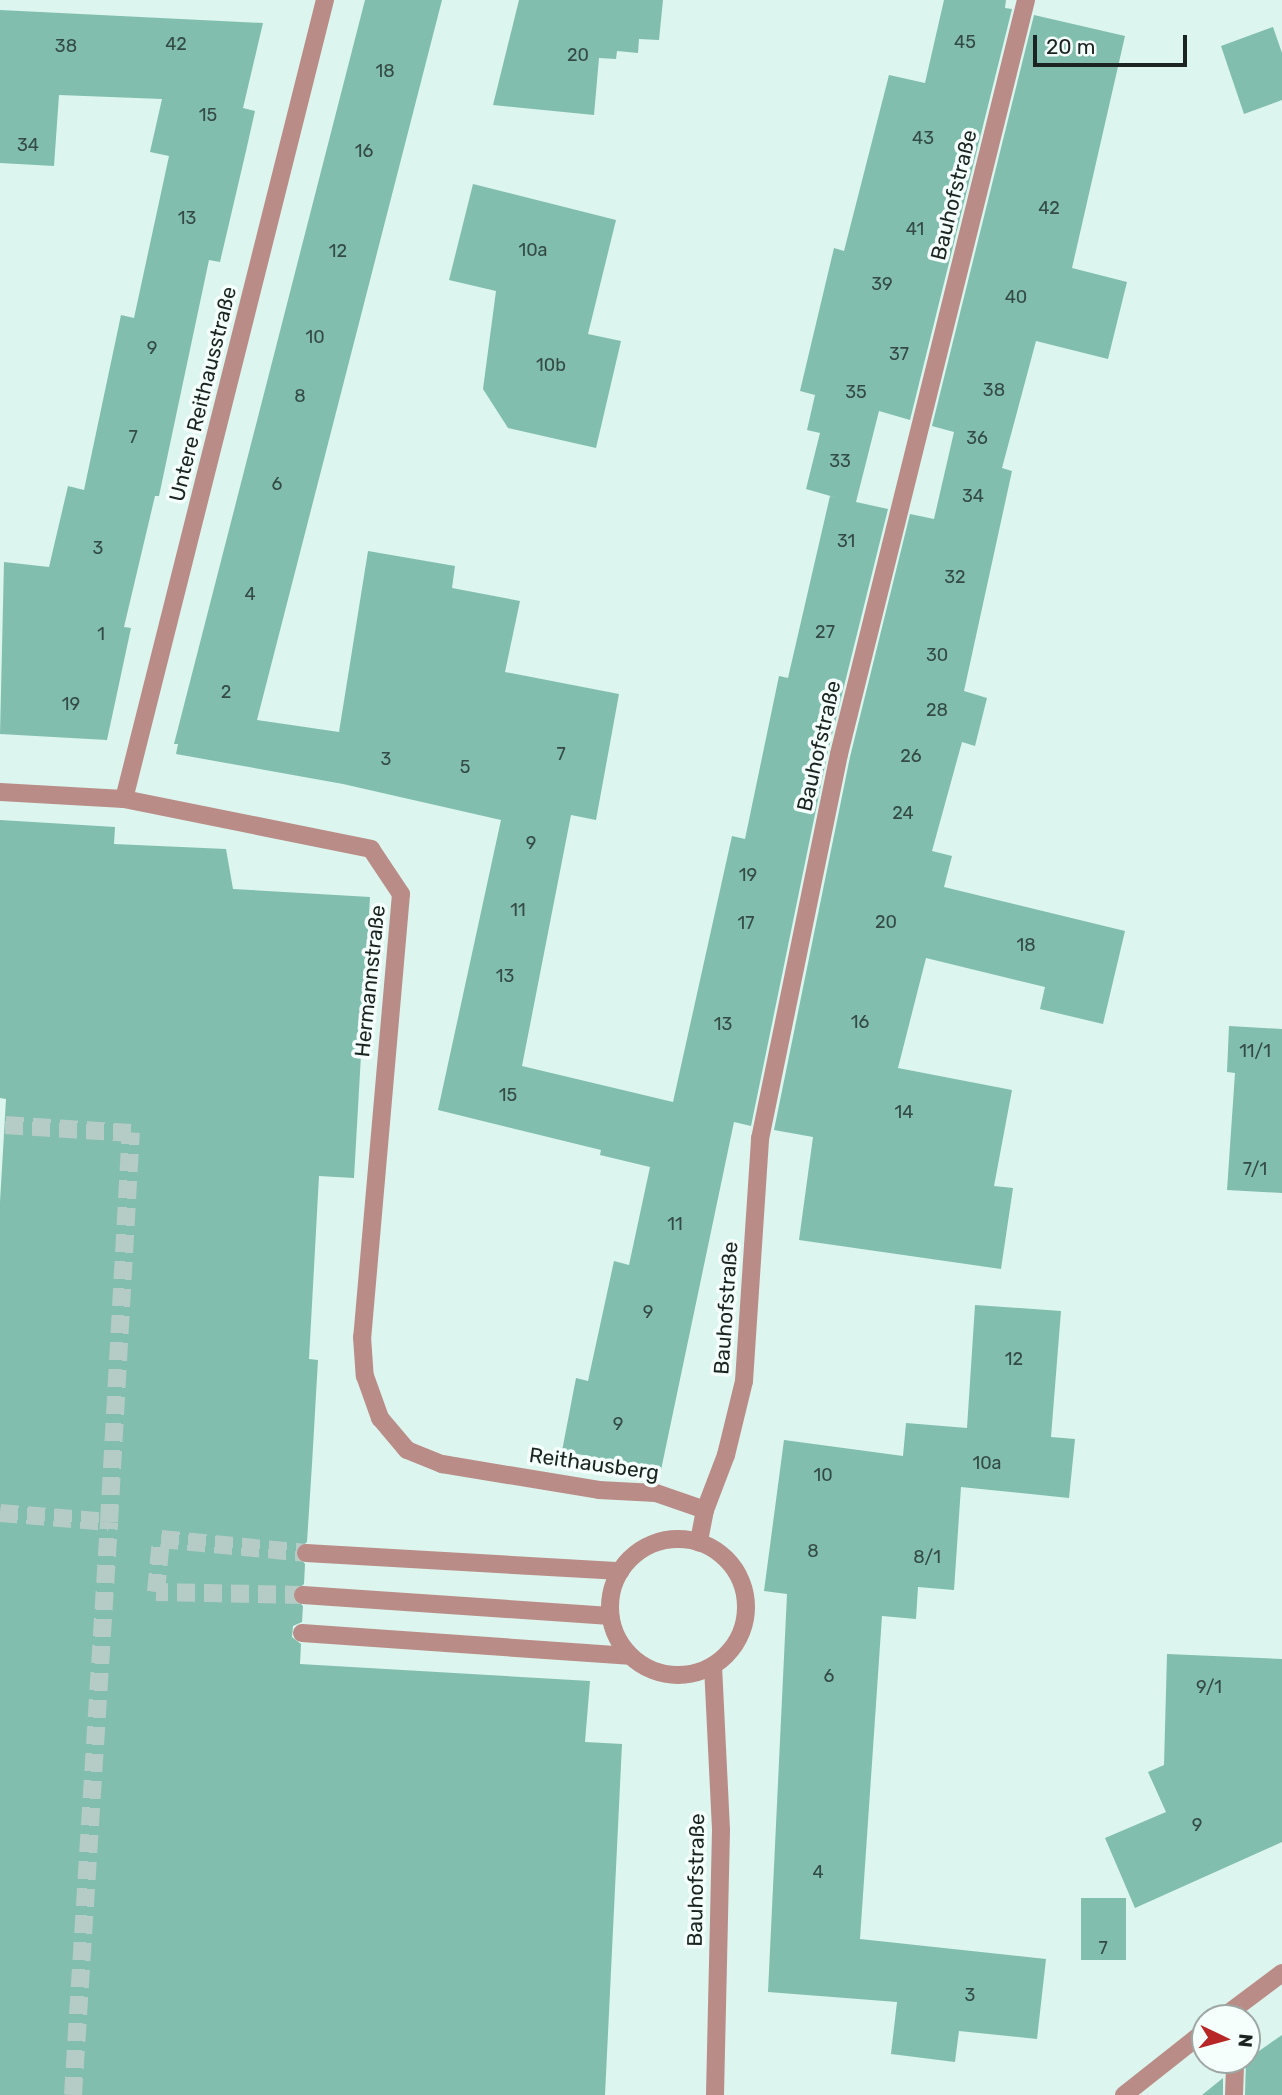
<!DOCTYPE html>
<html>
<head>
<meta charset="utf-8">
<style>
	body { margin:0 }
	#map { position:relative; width:1282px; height:2095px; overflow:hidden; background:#dcf5ee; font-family:Rubik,sans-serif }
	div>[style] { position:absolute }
	.building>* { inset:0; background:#81beae; transform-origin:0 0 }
	.minor-tunnel>* { height:18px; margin-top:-9px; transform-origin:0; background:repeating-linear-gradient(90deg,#b5cbc5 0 18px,transparent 0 27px) }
	.minor>* { height:18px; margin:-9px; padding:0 9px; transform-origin:9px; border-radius:9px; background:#ba8c87 }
	.minor>.ring { margin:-9px; padding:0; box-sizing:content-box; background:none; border:18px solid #ba8c87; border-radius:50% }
	span { translate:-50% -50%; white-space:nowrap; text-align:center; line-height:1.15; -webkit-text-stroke:7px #f5fffc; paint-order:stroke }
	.number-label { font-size:18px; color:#344a44 }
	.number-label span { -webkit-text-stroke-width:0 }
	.street-label { font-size:21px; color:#1b2421 }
	.north { position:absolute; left:1191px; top:2004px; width:70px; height:70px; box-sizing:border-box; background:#f5fffc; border:2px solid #9ea7a4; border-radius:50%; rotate:95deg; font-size:19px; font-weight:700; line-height:28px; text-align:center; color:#1b2421 }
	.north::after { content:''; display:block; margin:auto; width:24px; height:32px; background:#b72728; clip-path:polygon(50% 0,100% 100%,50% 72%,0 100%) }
	.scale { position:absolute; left:1033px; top:35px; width:154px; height:32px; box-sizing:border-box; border:4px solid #1b2421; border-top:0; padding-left:9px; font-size:21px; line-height:24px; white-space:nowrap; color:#1b2421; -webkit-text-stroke:5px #f5fffc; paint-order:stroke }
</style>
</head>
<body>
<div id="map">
	<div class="building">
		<i style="clip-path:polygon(365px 0,442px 0,257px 720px,339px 732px,368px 551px,455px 566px,452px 588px,520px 601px,505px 672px,619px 694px,596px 820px,571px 815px,522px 1066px,673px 1102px,732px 836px,745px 839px,779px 676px,788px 678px,830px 496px,841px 499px,806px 489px,820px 433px,807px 430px,815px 395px,800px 391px,834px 248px,844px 251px,889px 75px,925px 83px,944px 0,1006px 0,1005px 8px,1012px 9px,910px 420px,879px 411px,856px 502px,888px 509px,828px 751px,751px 1126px,734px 1122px,661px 1470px,562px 1451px,576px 1378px,588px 1381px,614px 1261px,629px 1265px,650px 1167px,600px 1155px,601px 1150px,438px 1110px,501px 820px,343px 784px,176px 754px,178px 744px,174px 744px)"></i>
		<i style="clip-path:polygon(519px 0,663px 0,659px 40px,639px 39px,638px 53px,617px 51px,616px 59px,599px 58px,594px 115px,493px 105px)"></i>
		<i style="clip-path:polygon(0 10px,263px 23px,243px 108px,255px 111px,246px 151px,220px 262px,209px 260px,159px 496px,155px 496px,124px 627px,131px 628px,107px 740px,0 734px,4px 562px,49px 567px,68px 486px,84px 490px,121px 315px,134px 318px,169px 156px,150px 152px,162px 99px,59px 95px,54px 166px,0 163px)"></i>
		<i style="clip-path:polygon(1034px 15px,1125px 36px,1072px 268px,1127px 282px,1108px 359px,1036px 341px,1002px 468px,1012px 471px,964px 691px,987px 698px,975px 746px,962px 742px,932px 851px,952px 856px,944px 887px,1125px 931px,1103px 1024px,1040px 1009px,1045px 987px,926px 958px,898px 1068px,1012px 1090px,994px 1186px,1013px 1188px,1001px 1269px,799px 1240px,813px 1137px,774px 1130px,850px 757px,910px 514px,934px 519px,954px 432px,932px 426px)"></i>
		<i style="clip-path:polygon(1273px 27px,1282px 53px,1282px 100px,1244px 114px,1221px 46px)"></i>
		<i style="clip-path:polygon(473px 184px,616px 220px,588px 334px,621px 341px,596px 448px,508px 428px,483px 389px,496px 291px,449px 280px)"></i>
		<i style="clip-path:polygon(0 820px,115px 827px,114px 844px,226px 849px,233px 889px,370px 897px,354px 1178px,319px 1176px,309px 1359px,318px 1360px,312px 1464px,307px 1542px,295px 1552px,305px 1564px,304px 1584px,292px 1595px,303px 1606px,302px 1622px,293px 1626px,292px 1637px,301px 1644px,300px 1664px,590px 1681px,585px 1742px,622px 1744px,605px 2095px,0 2095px,0 1202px,6px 1099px,0 1098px)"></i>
		<i style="clip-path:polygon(1229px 1026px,1282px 1029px,1282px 1193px,1227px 1190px,1235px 1073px,1227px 1072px)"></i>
		<i style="clip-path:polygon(975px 1305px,1061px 1311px,1051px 1437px,1075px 1439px,1069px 1498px,961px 1487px,954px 1590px,918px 1587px,916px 1619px,882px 1616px,860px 1939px,1046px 1959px,1037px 2039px,959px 2031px,955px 2062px,891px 2054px,897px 2002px,768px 1992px,787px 1594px,764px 1591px,784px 1440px,903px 1456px,906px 1423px,967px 1428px)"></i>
		<i style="clip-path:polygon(1167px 1654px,1282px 1659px,1282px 1842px,1135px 1908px,1105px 1838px,1166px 1812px,1148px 1772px,1164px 1765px)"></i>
		<i style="left:1081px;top:1898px;width:45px;height:62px"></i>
		<i style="clip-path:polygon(1282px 2035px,1282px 2095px,1245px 2095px,1246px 2060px)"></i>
		<i style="clip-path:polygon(1223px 2078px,1223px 2095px,1202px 2095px)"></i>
	</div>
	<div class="minor-tunnel">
		<i style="left:0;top:1513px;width:109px;rotate:4.7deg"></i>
		<i style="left:109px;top:1522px;width:390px;rotate:-86.8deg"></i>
		<i style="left:131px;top:1133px;width:127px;rotate:-176.4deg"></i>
		<i style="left:303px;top:1595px;width:147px;rotate:-178.8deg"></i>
		<i style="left:156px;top:1592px;width:53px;rotate:-84.6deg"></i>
		<i style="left:161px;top:1539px;width:146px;rotate:5.5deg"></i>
		<i style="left:73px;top:2095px;width:574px;rotate:-86.4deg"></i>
	</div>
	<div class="minor">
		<i style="left:0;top:792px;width:124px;rotate:3.2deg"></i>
		<i style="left:124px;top:799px;width:252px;rotate:11.4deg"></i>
		<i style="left:371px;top:849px;width:54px;rotate:56.3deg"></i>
		<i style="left:401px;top:894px;width:445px;rotate:95deg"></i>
		<i style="left:362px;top:1337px;width:39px;rotate:86deg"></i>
		<i style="left:365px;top:1376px;width:45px;rotate:70.3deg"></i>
		<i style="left:380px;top:1418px;width:42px;rotate:49.8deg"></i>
		<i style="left:407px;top:1450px;width:38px;rotate:22deg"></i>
		<i style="left:442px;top:1464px;width:159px;rotate:9.4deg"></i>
		<i style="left:599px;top:1490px;width:57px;rotate:3deg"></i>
		<i style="left:656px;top:1493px;width:52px;rotate:19.1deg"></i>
		<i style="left:705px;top:1510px;width:33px;rotate:101deg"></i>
		<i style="left:124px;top:799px;width:824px;rotate:-75.88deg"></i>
		<i style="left:705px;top:1510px;width:59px;rotate:-69.1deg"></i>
		<i style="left:726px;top:1455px;width:76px;rotate:-76.3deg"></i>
		<i style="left:744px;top:1381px;width:243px;rotate:-86.2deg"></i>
		<i style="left:760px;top:1139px;width:393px;rotate:-78.4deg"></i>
		<i style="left:839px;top:754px;width:777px;rotate:-76.07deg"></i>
		<i class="ring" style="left:610px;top:1539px;width:118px;height:118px"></i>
		<i style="left:306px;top:1553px;width:315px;rotate:3.3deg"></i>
		<i style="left:303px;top:1595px;width:308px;rotate:3.9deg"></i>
		<i style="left:302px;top:1633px;width:328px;rotate:4deg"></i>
		<i style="left:713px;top:1666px;width:164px;rotate:87.2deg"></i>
		<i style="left:721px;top:1830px;width:265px;rotate:91.3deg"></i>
		<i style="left:1222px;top:2018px;width:75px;rotate:-36.9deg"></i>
		<i style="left:1124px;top:2095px;width:103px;rotate:-38.3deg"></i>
		<i style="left:1234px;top:2095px;width:35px;rotate:-88deg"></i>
	</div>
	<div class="number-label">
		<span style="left:965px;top:42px">45</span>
		<span style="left:176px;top:44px">42</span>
		<span style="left:66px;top:46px">38</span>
		<span style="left:578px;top:55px">20</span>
		<span style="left:385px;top:71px">18</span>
		<span style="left:208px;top:115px">15</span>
		<span style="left:923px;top:138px">43</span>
		<span style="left:28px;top:145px">34</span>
		<span style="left:364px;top:151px">16</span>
		<span style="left:1049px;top:208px">42</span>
		<span style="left:187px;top:218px">13</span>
		<span style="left:915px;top:229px">41</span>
		<span style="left:533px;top:250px">10a</span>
		<span style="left:338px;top:251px">12</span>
		<span style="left:882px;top:284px">39</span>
		<span style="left:1016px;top:297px">40</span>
		<span style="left:315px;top:337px">10</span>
		<span style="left:152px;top:348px">9</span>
		<span style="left:899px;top:354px">37</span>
		<span style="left:551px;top:365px">10b</span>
		<span style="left:994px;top:390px">38</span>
		<span style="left:856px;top:392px">35</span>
		<span style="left:300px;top:396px">8</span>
		<span style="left:133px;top:437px">7</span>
		<span style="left:977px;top:438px">36</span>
		<span style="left:840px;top:461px">33</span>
		<span style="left:277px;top:484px">6</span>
		<span style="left:973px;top:496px">34</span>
		<span style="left:846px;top:541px">31</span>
		<span style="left:98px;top:548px">3</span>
		<span style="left:955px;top:577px">32</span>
		<span style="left:250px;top:594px">4</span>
		<span style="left:825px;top:632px">27</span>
		<span style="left:101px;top:634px">1</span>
		<span style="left:937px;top:655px">30</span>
		<span style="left:226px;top:692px">2</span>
		<span style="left:71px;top:704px">19</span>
		<span style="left:937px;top:710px">28</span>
		<span style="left:561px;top:754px">7</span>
		<span style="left:911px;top:756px">26</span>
		<span style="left:386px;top:759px">3</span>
		<span style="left:465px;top:767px">5</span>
		<span style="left:903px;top:813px">24</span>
		<span style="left:531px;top:843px">9</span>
		<span style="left:748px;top:875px">19</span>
		<span style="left:518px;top:910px">11</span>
		<span style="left:886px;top:922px">20</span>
		<span style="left:746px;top:923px">17</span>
		<span style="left:1026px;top:945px">18</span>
		<span style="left:505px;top:976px">13</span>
		<span style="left:860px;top:1022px">16</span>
		<span style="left:723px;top:1024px">13</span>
		<span style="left:1255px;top:1051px">11/1</span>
		<span style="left:508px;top:1095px">15</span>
		<span style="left:904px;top:1112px">14</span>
		<span style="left:1255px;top:1169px">7/1</span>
		<span style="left:675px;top:1224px">11</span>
		<span style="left:648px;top:1312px">9</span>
		<span style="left:1014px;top:1359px">12</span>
		<span style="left:618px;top:1424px">9</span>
		<span style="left:987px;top:1463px">10a</span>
		<span style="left:823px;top:1475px">10</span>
		<span style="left:813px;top:1551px">8</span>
		<span style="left:927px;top:1557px">8/1</span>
		<span style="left:829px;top:1676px">6</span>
		<span style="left:1209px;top:1687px">9/1</span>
		<span style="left:1197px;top:1825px">9</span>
		<span style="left:818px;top:1872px">4</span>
		<span style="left:1103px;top:1948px">7</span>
		<span style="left:970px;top:1995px">3</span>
	</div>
	<div class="street-label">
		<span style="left:954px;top:195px;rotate:-76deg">Bauhofstraße</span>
		<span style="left:203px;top:394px;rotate:-76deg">Untere Reithausstraße</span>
		<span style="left:819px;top:746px;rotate:-77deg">Bauhofstraße</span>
		<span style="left:370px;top:981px;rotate:-84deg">Hermannstraße</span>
		<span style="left:726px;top:1308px;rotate:-86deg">Bauhofstraße</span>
		<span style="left:594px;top:1464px;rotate:8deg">Reithausberg</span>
		<span style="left:696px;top:1880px;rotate:-89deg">Bauhofstraße</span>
	</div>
	<div class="north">N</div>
	<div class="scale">20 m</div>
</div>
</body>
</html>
